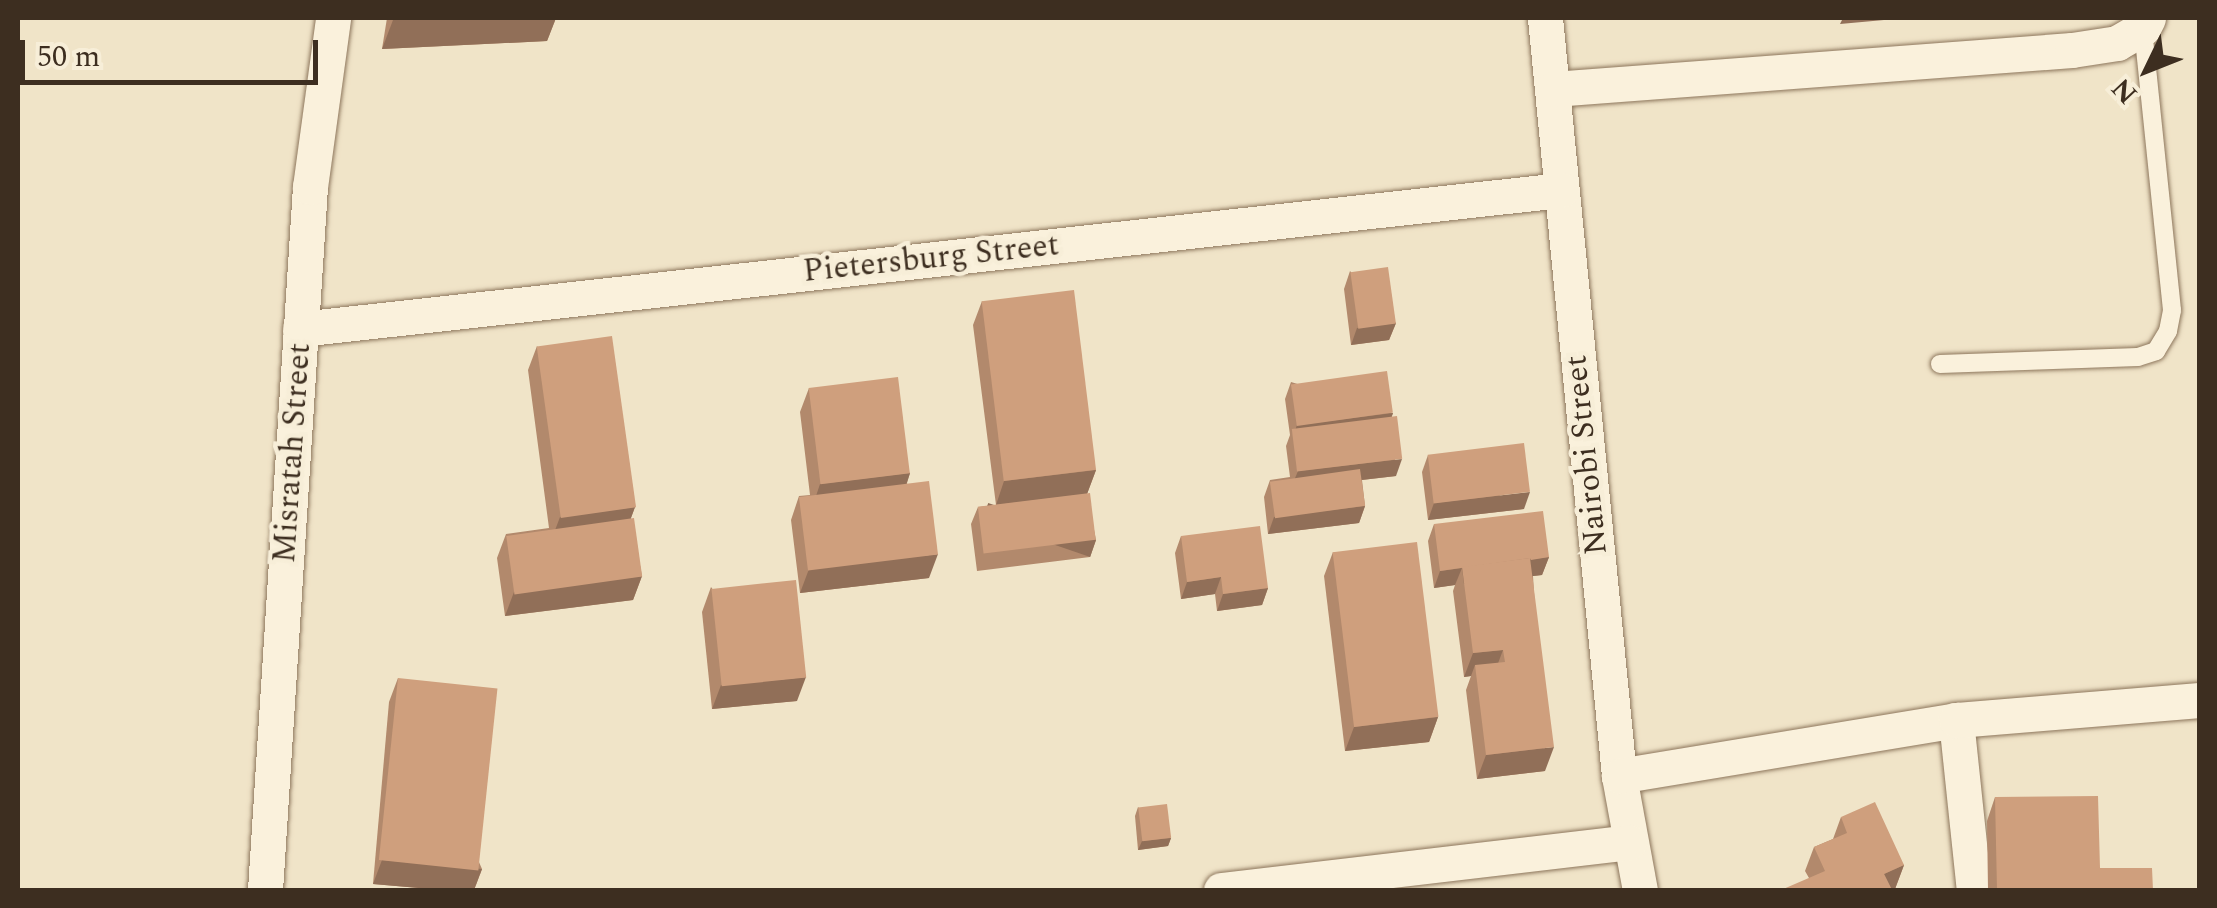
<!DOCTYPE html>
<html>
<head>
<meta charset="utf-8">
<style>
	body { margin:0 }
	#map { position:relative; width:2217px; height:908px; overflow:hidden; background:#f0e4c8; font-family:Spectral,serif }
	div>[style] { position:absolute }
	.roads { filter:drop-shadow(0 0 2px #8d765c) drop-shadow(0 0 2px #8d765c) }
	.service>* { height:18px; margin:-9px; padding:0 9px; transform-origin:9px; border-radius:9px; background:#faf1dc }
	.minor>* { height:35px; margin:-17.5px; padding:0 17.5px; transform-origin:17.5px; border-radius:17.5px; background:#faf1dc }
	.wall>* { inset:0; background:#b2896c }
	.shaded-wall>* { inset:0; background:#916f58; transform-origin:0 0 }
	.building>* { inset:0; background:#cf9f7d; transform-origin:0 0 }
	span { translate:-50% -50%; white-space:nowrap; text-align:center; line-height:1.15; -webkit-text-stroke:9px #f7eed8; paint-order:stroke }
	.street-label { font-size:32px; color:#3d2e20 }
	.frame { position:absolute; inset:0; border:20px solid #3d2e20; pointer-events:none }
	.north { position:absolute; left:2097px; top:20px; width:100px; height:100px; -webkit-text-stroke:8px #f7eed8; paint-order:stroke; rotate:227deg; font-size:28px; font-weight:700; line-height:40px; text-align:center; color:#3d2e20 }
	.north::after { content:''; display:block; margin:auto; width:35px; height:45px; background:#3d2e20; clip-path:polygon(50% 0,100% 100%,50% 72%,0 100%) }
	.scale { position:absolute; left:20px; top:40px; width:298px; height:45px; box-sizing:border-box; border:5px solid #3d2e20; border-top:0; padding-left:12px; font-size:30px; line-height:35px; white-space:nowrap; color:#3d2e20; -webkit-text-stroke:8px #f7eed8; paint-order:stroke }
</style>
</head>
<body>
<div id="map">
	<div class="roads">
		<div class="service">
			<i style="left:1940px;top:364px;width:198px;rotate:-2deg"></i>
			<i style="left:2138px;top:357px;width:19px;rotate:-18deg"></i>
			<i style="left:2156px;top:351px;width:23px;rotate:-59deg"></i>
			<i style="left:2168px;top:331px;width:21px;rotate:-79deg"></i>
			<i style="left:2172px;top:310px;width:283px;rotate:-95.9deg"></i>
		</div>
		<div class="minor">
			<i style="left:1545px;top:18px;width:762px;rotate:84.42deg"></i>
			<i style="left:1619px;top:776px;width:116px;rotate:79.6deg"></i>
			<i style="left:1553px;top:89px;width:520px;rotate:-4.3deg"></i>
			<i style="left:2072px;top:50px;width:46px;rotate:-8.8deg"></i>
			<i style="left:2117px;top:43px;width:30px;rotate:-30deg"></i>
			<i style="left:2143px;top:28px;width:11px;rotate:-63deg"></i>
			<i style="left:300px;top:329px;width:1269px;rotate:-6.29deg"></i>
			<i style="left:1956px;top:720px;width:171px;rotate:84deg"></i>
			<i style="left:1619px;top:776px;width:342px;rotate:-9.4deg"></i>
			<i style="left:1956px;top:720px;width:245px;rotate:-4.7deg"></i>
			<i style="left:265px;top:890px;width:704px;rotate:-86.34deg"></i>
			<i style="left:310px;top:187px;width:171px;rotate:-82.2deg"></i>
			<i style="left:1221px;top:890px;width:411px;rotate:-6.7deg"></i>
		</div>
	</div>
	<div class="wall">
		<i style="clip-path:polygon(387px 18px,556px 18px,547px 41px,382px 49px)"></i>
		<i style="clip-path:polygon(1350px 271px,1396px 323px,1389px 340px,1351px 345px,1344px 289px)"></i>
		<i style="clip-path:polygon(982px 301px,1096px 470px,1087px 494px,1096px 540px,1090px 557px,977px 571px,971px 524px,978px 507px,996px 505px,973px 325px)"></i>
		<i style="clip-path:polygon(537px 346px,635px 507px,631px 518px,642px 576px,633px 600px,505px 616px,497px 558px,506px 534px,549px 528px,528px 370px)"></i>
		<i style="clip-path:polygon(1291px 382px,1393px 413px,1392px 416px,1396px 476px,1362px 480px,1365px 506px,1359px 523px,1268px 534px,1264px 497px,1270px 480px,1290px 477px,1286px 446px,1290px 435px,1285px 399px)"></i>
		<i style="clip-path:polygon(809px 388px,910px 473px,907px 483px,929px 578px,800px 593px,791px 520px,799px 496px,810px 495px,800px 412px)"></i>
		<i style="clip-path:polygon(1428px 455px,1524px 509px,1428px 520px,1422px 472px)"></i>
		<i style="clip-path:polygon(1434px 524px,1549px 557px,1542px 575px,1533px 576px,1545px 771px,1477px 779px,1466px 690px,1471px 676px,1464px 677px,1453px 591px,1455px 585px,1434px 588px,1428px 541px)"></i>
		<i style="clip-path:polygon(1181px 536px,1268px 588px,1262px 605px,1217px 611px,1215px 594px,1181px 599px,1175px 553px)"></i>
		<i style="clip-path:polygon(1333px 552px,1438px 717px,1429px 742px,1345px 751px,1324px 576px)"></i>
		<i style="clip-path:polygon(711px 587px,797px 701px,712px 709px,702px 612px)"></i>
		<i style="clip-path:polygon(398px 678px,482px 869px,474px 890px,442px 890px,373px 884px,389px 702px)"></i>
		<i style="clip-path:polygon(1995px 797px,2100px 868px,2153px 890px,1988px 890px,1987px 821px)"></i>
		<i style="clip-path:polygon(1138px 807px,1171px 838px,1168px 846px,1138px 850px,1135px 816px)"></i>
		<i style="clip-path:polygon(1841px 817px,1904px 865px,1895px 889px,1892px 890px,1809px 878px,1805px 871px,1814px 847px,1833px 839px)"></i>
	</div>
	<div class="shaded-wall">
		<i style="clip-path:polygon(437px 18px,556px 18px,547px 41px,382px 49px,393px 20px)"></i>
		<i style="clip-path:polygon(1843px 18px,1906px 18px,1840px 24px)"></i>
		<i style="clip-path:polygon(1396px 323px,1389px 340px,1351px 345px,1357px 328px)"></i>
		<i style="clip-path:polygon(1393px 413px,1386px 430px,1293px 436px,1297px 425px)"></i>
		<i style="clip-path:polygon(1402px 459px,1396px 476px,1291px 488px,1298px 471px)"></i>
		<i style="clip-path:polygon(1096px 470px,1087px 494px,996px 505px,1004px 481px)"></i>
		<i style="clip-path:polygon(910px 473px,902px 497px,812px 508px,820px 484px)"></i>
		<i style="clip-path:polygon(1530px 492px,1524px 509px,1428px 520px,1434px 503px)"></i>
		<i style="clip-path:polygon(1365px 506px,1359px 523px,1268px 534px,1274px 517px)"></i>
		<i style="clip-path:polygon(635px 507px,626px 531px,551px 541px,560px 517px)"></i>
		<i style="left:1096px;top:540px;width:18px;height:114px;rotate:109deg"></i>
		<i style="clip-path:polygon(938px 554px,929px 578px,800px 593px,809px 569px)"></i>
		<i style="clip-path:polygon(1549px 557px,1542px 575px,1464px 584px,1462px 568px)"></i>
		<i style="clip-path:polygon(1462px 568px,1455px 585px,1434px 588px,1440px 571px)"></i>
		<i style="clip-path:polygon(642px 576px,633px 600px,505px 616px,514px 592px)"></i>
		<i style="clip-path:polygon(1221px 577px,1215px 594px,1181px 599px,1187px 582px)"></i>
		<i style="clip-path:polygon(1268px 588px,1262px 605px,1217px 611px,1223px 594px)"></i>
		<i style="clip-path:polygon(1503px 650px,1494px 674px,1475px 665px,1471px 676px,1464px 677px,1473px 653px)"></i>
		<i style="clip-path:polygon(806px 677px,797px 701px,712px 709px,721px 685px)"></i>
		<i style="clip-path:polygon(1438px 717px,1429px 742px,1345px 751px,1354px 727px)"></i>
		<i style="clip-path:polygon(1554px 747px,1545px 771px,1477px 779px,1486px 755px)"></i>
		<i style="clip-path:polygon(1171px 838px,1168px 846px,1138px 850px,1142px 841px)"></i>
		<i style="clip-path:polygon(382px 860px,482px 869px,474px 890px,442px 890px,373px 884px)"></i>
		<i style="clip-path:polygon(1904px 865px,1895px 889px,1892px 890px,1884px 874px)"></i>
	</div>
	<div class="building">
		<i style="clip-path:polygon(393px 18px,437px 18px,393px 20px)"></i>
		<i style="left:1388px;top:267px;width:57px;height:38px;rotate:82deg"></i>
		<i style="left:1074px;top:290px;width:181px;height:93px;rotate:83deg"></i>
		<i style="left:612px;top:336px;width:173px;height:76px;rotate:82deg"></i>
		<i style="left:1387px;top:371px;width:42px;height:97px;rotate:82deg"></i>
		<i style="left:898px;top:377px;width:97px;height:90px;rotate:83deg"></i>
		<i style="left:1397px;top:416px;width:43px;height:106px;rotate:83deg"></i>
		<i style="left:1524px;top:443px;width:49px;height:97px;rotate:83deg"></i>
		<i style="left:1360px;top:469px;width:37px;height:91px;rotate:82deg"></i>
		<i style="left:929px;top:481px;width:74px;height:131px;rotate:83deg"></i>
		<i style="left:1090px;top:493px;width:47px;height:113px;rotate:83deg"></i>
		<i style="clip-path:polygon(1543px 511px,1549px 557px,1531px 560px,1530px 558px,1440px 571px,1434px 524px)"></i>
		<i style="left:634px;top:518px;width:59px;height:129px;rotate:82deg"></i>
		<i style="clip-path:polygon(1260px 526px,1268px 588px,1223px 594px,1221px 577px,1187px 582px,1181px 536px)"></i>
		<i style="left:1417px;top:542px;width:176px;height:85px;rotate:83deg"></i>
		<i style="clip-path:polygon(1530px 558px,1554px 747px,1486px 755px,1475px 665px,1505px 662px,1503px 650px,1473px 653px,1462px 567px)"></i>
		<i style="left:796px;top:580px;width:98px;height:85px;rotate:84deg"></i>
		<i style="left:398px;top:678px;width:100px;height:183px;rotate:6deg"></i>
		<i style="clip-path:polygon(2098px 796px,2100px 868px,2152px 868px,2153px 890px,1997px 890px,1995px 797px)"></i>
		<i style="clip-path:polygon(1875px 802px,1904px 865px,1884px 874px,1892px 890px,1781px 890px,1825px 871px,1814px 847px,1847px 833px,1841px 817px)"></i>
		<i style="left:1167px;top:804px;width:34px;height:29px;rotate:83deg"></i>
	</div>
	<div class="street-label">
		<span style="left:931px;top:259px;rotate:-6deg">Pietersburg Street</span>
		<span style="left:293px;top:453px;rotate:-86deg">Misratah Street</span>
		<span style="left:1587px;top:455px;rotate:-96deg">Nairobi Street</span>
	</div>
	<div class="frame"></div>
	<div class="north">N</div>
	<div class="scale">50 m</div>
</div>
</body>
</html>
